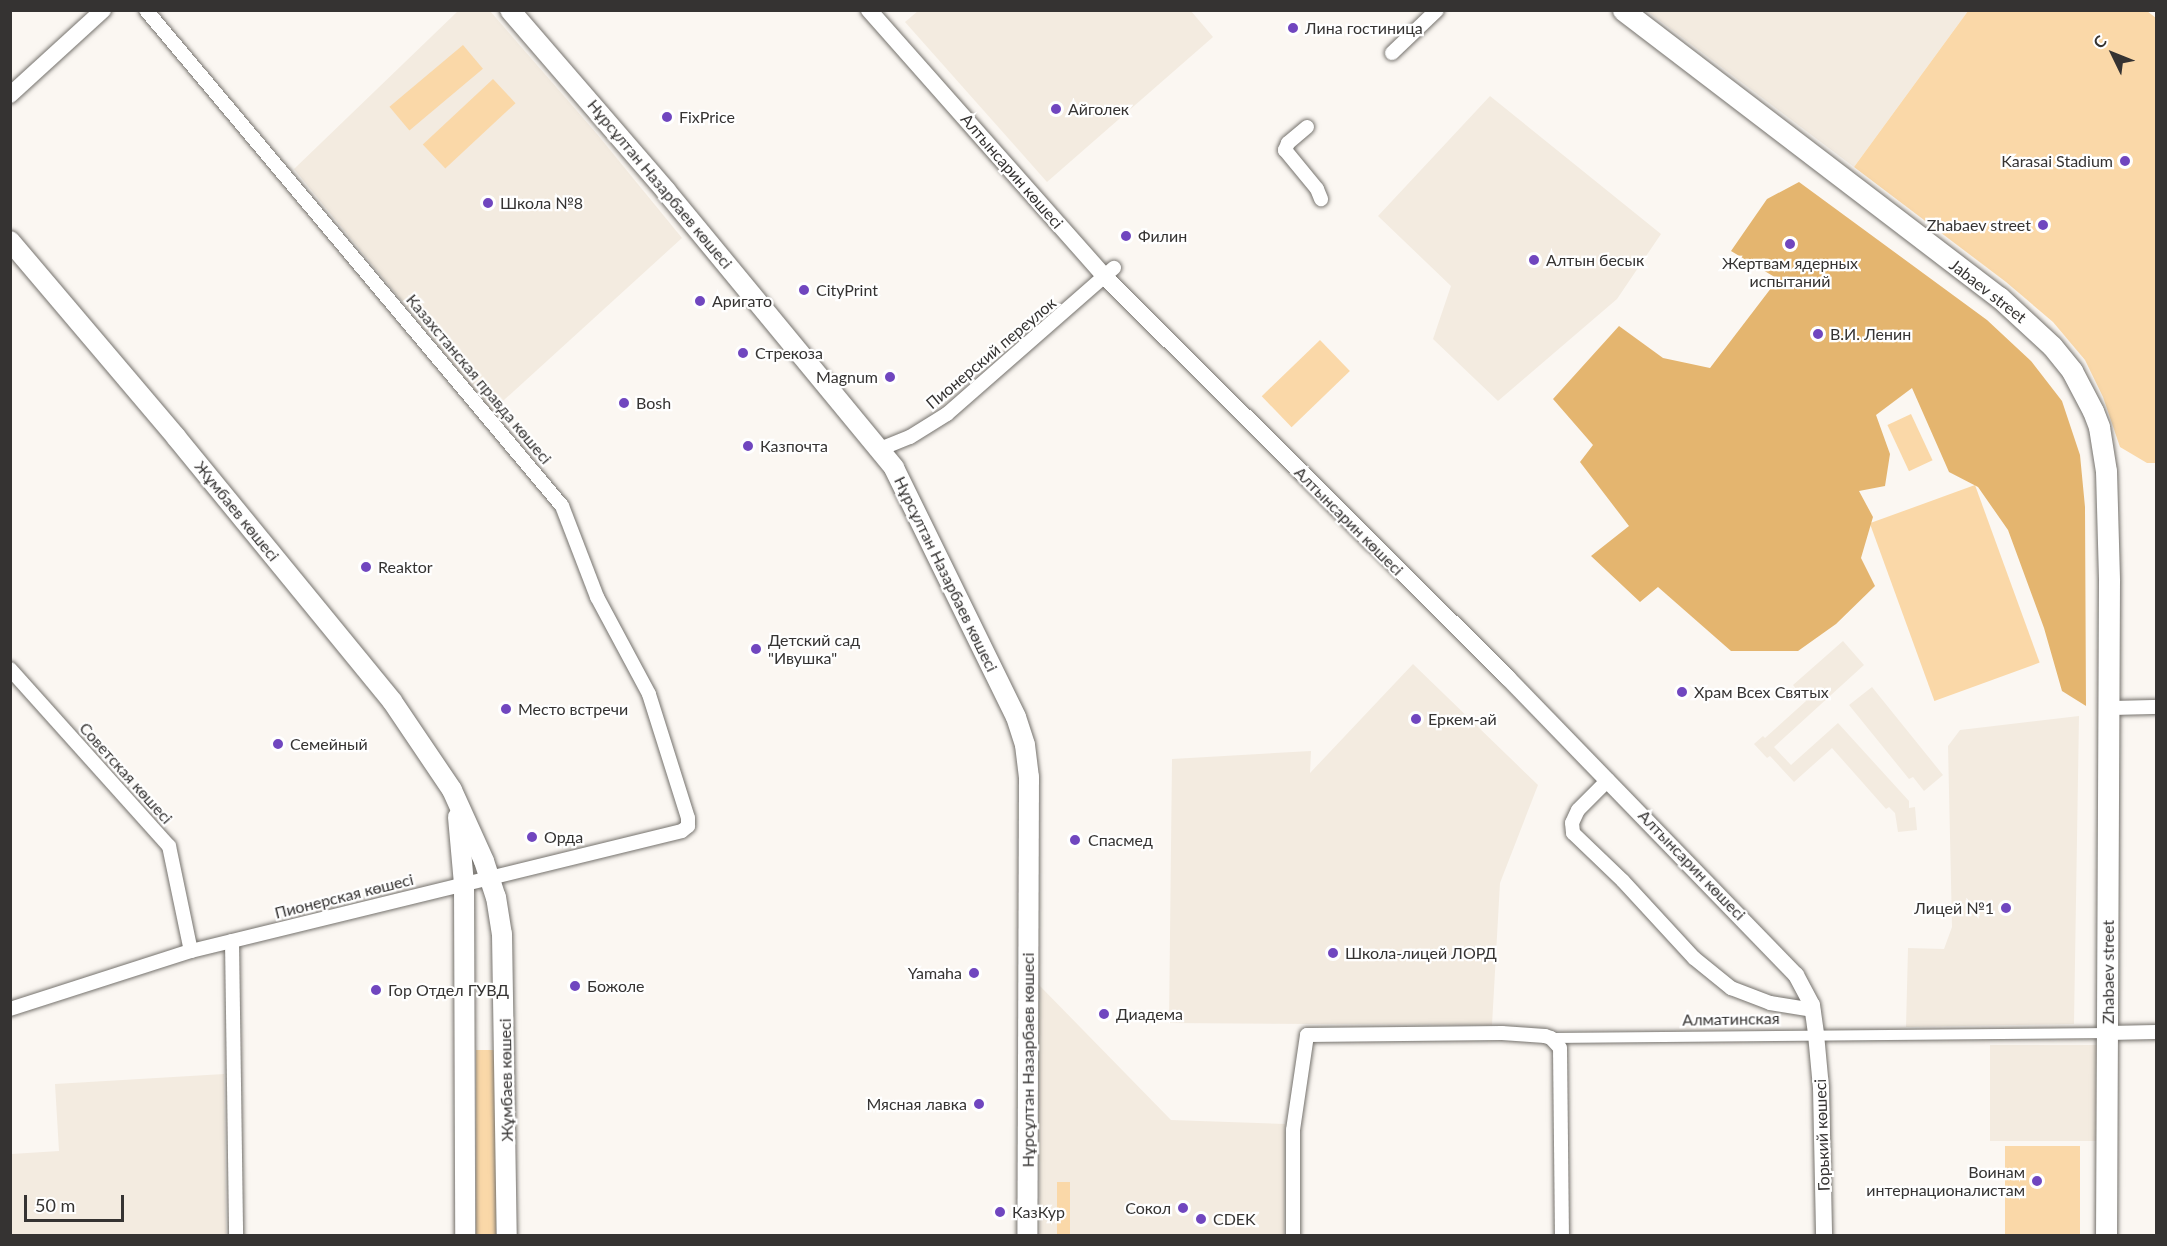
<!DOCTYPE html>
<html>
<head>
<meta charset="utf-8">
<style>
	body { margin:0 }
	#map { position:relative; width:2167px; height:1246px; overflow:hidden; background:#fbf7f2; font-family:Lato,sans-serif }
	div>[style] { position:absolute }
	.built>* { inset:0; background:#f3ebe0; transform-origin:0 0 }
	.green>* { inset:0; background:#fad8a8; transform-origin:0 0 }
	.forest>* { inset:0; background:#e4b56f }
	.roads { filter:drop-shadow(0 0 2px #75726d) drop-shadow(0 0 2px #75726d) }
	.pedestrian>* { height:10px; margin:-5px; padding:0 5px; transform-origin:5px; border-radius:5px; background:#fff }
	.minor>* { height:14px; margin:-7px; padding:0 7px; transform-origin:7px; border-radius:7px; background:#fff }
	.tertiary>* { height:16px; margin:-8px; padding:0 8px; transform-origin:8px; border-radius:8px; background:#fff }
	.secondary>* { height:20px; margin:-10px; padding:0 10px; transform-origin:10px; border-radius:10px; background:#fff }
	.primary>* { height:21px; margin:-10.5px; padding:0 10.5px; transform-origin:10.5px; border-radius:10.5px; background:#fff }
	.dots>* { width:16px; height:16px; translate:-50% -50%; box-sizing:border-box; border:3px solid #fff; border-radius:50% }
	span { translate:-50% -50%; white-space:nowrap; text-align:center; line-height:1.15; -webkit-text-stroke:4.5px #fff; paint-order:stroke }
	.poi-label { font-size:16px; color:#353332 }
	.left { translate:0 -50%; text-align:left }
	.right { translate:-100% -50%; text-align:right }
	.street-label { font-size:16px; color:#353332 }
	.frame { position:absolute; inset:0; border:12px solid #353332; pointer-events:none }
	.north { position:absolute; left:2083px; top:24px; width:60px; height:60px; -webkit-text-stroke:4px #fff; paint-order:stroke; rotate:313deg; font-size:16px; font-weight:700; line-height:24px; text-align:center; color:#353332 }
	.north::after { content:''; display:block; margin:auto; width:21px; height:27px; background:#353332; clip-path:polygon(50% 0,100% 100%,50% 72%,0 100%) }
	.scale { position:absolute; left:24px; top:1195px; width:100px; height:27px; box-sizing:border-box; border:3px solid #353332; border-top:0; padding-left:8px; font-size:18px; line-height:21px; white-space:nowrap; color:#353332; -webkit-text-stroke:4px #fff; paint-order:stroke }
</style>
</head>
<body>
<div id="map">
	<div class="built">
		<i style="clip-path:polygon(458px 11px,490px 11px,597px 134px,682px 238px,492px 411px,294px 169px)"></i>
		<i style="clip-path:polygon(918px 11px,1191px 11px,1213px 37px,1047px 182px,905px 22px)"></i>
		<i style="clip-path:polygon(1647px 11px,1968px 11px,1854px 167px)"></i>
		<i style="clip-path:polygon(1490px 96px,1661px 234px,1617px 299px,1498px 401px,1433px 339px,1451px 286px,1378px 216px)"></i>
		<i style="clip-path:polygon(1843px 641px,1864px 665px,1774px 747px,1791px 765px,1838px 723px,1909px 801px,1909px 808px,1915px 807px,1917px 830px,1898px 832px,1895px 813px,1889px 807px,1886px 809px,1832px 748px,1794px 782px,1770px 756px,1767px 758px,1754px 744px,1763px 736px,1765px 738px,1806px 701px,1793px 685px)"></i>
		<i style="clip-path:polygon(1413px 664px,1538px 785px,1500px 883px,1492px 1025px,1169px 1023px,1172px 759px,1311px 751px,1310px 773px)"></i>
		<i style="clip-path:polygon(1872px 687px,1943px 775px,1924px 791px,1913px 777px,1909px 779px,1849px 705px)"></i>
		<i style="clip-path:polygon(2079px 716px,2074px 1024px,1906px 1027px,1908px 948px,1944px 949px,1952px 927px,1948px 746px,1960px 730px)"></i>
		<i style="clip-path:polygon(1038px 984px,1171px 1120px,1285px 1124px,1284px 1235px,1040px 1235px)"></i>
		<i style="left:1990px;top:1045px;width:109px;height:96px"></i>
		<i style="clip-path:polygon(224px 1074px,226px 1235px,11px 1235px,11px 1154px,59px 1151px,55px 1084px)"></i>
	</div>
	<div class="green">
		<i style="clip-path:polygon(2147px 11px,2156px 18px,2156px 463px,2147px 463px,2120px 447px,2103px 397px,2085px 360px,2053px 322px,2006px 282px,1854px 167px,1968px 11px)"></i>
		<i style="left:463px;top:45px;width:31px;height:96px;rotate:50deg"></i>
		<i style="left:493px;top:79px;width:33px;height:96px;rotate:47deg"></i>
		<i style="left:1320px;top:340px;width:43px;height:81px;rotate:46deg"></i>
		<i style="left:1911px;top:414px;width:51px;height:26px;rotate:65deg"></i>
		<i style="left:1975px;top:485px;width:189px;height:112px;rotate:70deg"></i>
		<i style="left:496px;top:1050px;width:185px;height:20px;rotate:90deg"></i>
		<i style="left:2080px;top:1146px;width:89px;height:75px;rotate:90deg"></i>
		<i style="left:1057px;top:1182px;width:13px;height:53px"></i>
	</div>
	<div class="forest">
		<i style="clip-path:polygon(1799px 182px,1987px 320px,2031px 361px,2062px 401px,2080px 455px,2085px 507px,2086px 706px,2062px 691px,2044px 628px,2008px 530px,1978px 487px,1949px 472px,1912px 388px,1876px 415px,1890px 454px,1885px 486px,1859px 491px,1873px 517px,1861px 558px,1875px 586px,1836px 624px,1798px 651px,1731px 651px,1658px 587px,1640px 602px,1591px 556px,1629px 526px,1580px 462px,1593px 445px,1553px 399px,1619px 326px,1663px 358px,1710px 368px,1778px 279px,1731px 251px,1767px 199px)"></i>
	</div>
	<div class="roads">
		<div class="pedestrian">
			<i style="left:1551px;top:1038px;width:557px;rotate:-0.51deg"></i>
		</div>
		<div class="minor">
			<i style="left:1392px;top:53px;width:62px;rotate:-43.7deg"></i>
			<i style="left:1307px;top:127px;width:25px;rotate:140deg"></i>
			<i style="left:1288px;top:143px;width:8px;rotate:113deg"></i>
			<i style="left:1285px;top:150px;width:50px;rotate:50.6deg"></i>
			<i style="left:1317px;top:189px;width:11px;rotate:68deg"></i>
			<i style="left:880px;top:449px;width:32px;rotate:-22deg"></i>
			<i style="left:910px;top:437px;width:44px;rotate:-31.9deg"></i>
			<i style="left:947px;top:414px;width:222px;rotate:-41.2deg"></i>
			<i style="left:10px;top:669px;width:238px;rotate:48.1deg"></i>
			<i style="left:169px;top:846px;width:107px;rotate:78.2deg"></i>
			<i style="left:2109px;top:708px;width:47px;rotate:-1.2deg"></i>
			<i style="left:1608px;top:780px;width:42px;rotate:135deg"></i>
			<i style="left:1578px;top:810px;width:14px;rotate:115deg"></i>
			<i style="left:1572px;top:823px;width:10px;rotate:84deg"></i>
			<i style="left:1573px;top:833px;width:69px;rotate:43.8deg"></i>
			<i style="left:1623px;top:881px;width:105px;rotate:47.3deg"></i>
			<i style="left:1694px;top:958px;width:48px;rotate:39deg"></i>
			<i style="left:1731px;top:988px;width:42px;rotate:21deg"></i>
			<i style="left:1770px;top:1003px;width:44px;rotate:9.2deg"></i>
			<i style="left:232px;top:941px;width:295px;rotate:89.2deg"></i>
			<i style="left:10px;top:1009px;width:190px;rotate:-17.8deg"></i>
			<i style="left:191px;top:951px;width:505px;rotate:-13.73deg"></i>
			<i style="left:682px;top:831px;width:8px;rotate:-40deg"></i>
			<i style="left:688px;top:826px;width:8px;rotate:-90deg"></i>
			<i style="left:688px;top:818px;width:130px;rotate:-107.5deg"></i>
			<i style="left:649px;top:694px;width:110px;rotate:-118.2deg"></i>
			<i style="left:597px;top:597px;width:97px;rotate:-111deg"></i>
			<i style="left:562px;top:506px;width:647px;rotate:-129.99deg"></i>
			<i style="left:2108px;top:1033px;width:48px;rotate:-1.2deg"></i>
			<i style="left:1293px;top:1236px;width:106px;rotate:-90deg"></i>
			<i style="left:1293px;top:1130px;width:96px;rotate:-81.6deg"></i>
			<i style="left:1307px;top:1035px;width:195px;rotate:-0.6deg"></i>
			<i style="left:1502px;top:1033px;width:43px;rotate:4deg"></i>
			<i style="left:1545px;top:1036px;width:6px;rotate:18deg"></i>
			<i style="left:1551px;top:1038px;width:13px;rotate:48deg"></i>
			<i style="left:1560px;top:1048px;width:188px;rotate:89.4deg"></i>
		</div>
		<div class="tertiary">
			<i style="left:869px;top:10px;width:355px;rotate:48.5deg"></i>
			<i style="left:1104px;top:276px;width:570px;rotate:44.86deg"></i>
			<i style="left:1508px;top:678px;width:414px;rotate:45.9deg"></i>
			<i style="left:1796px;top:975px;width:34px;rotate:62deg"></i>
			<i style="left:1812px;top:1005px;width:29px;rotate:82deg"></i>
			<i style="left:1816px;top:1034px;width:54px;rotate:84.7deg"></i>
			<i style="left:1821px;top:1088px;width:148px;rotate:88.8deg"></i>
			<i style="left:10px;top:95px;width:126px;rotate:-42.4deg"></i>
		</div>
		<div class="secondary">
			<i style="left:510px;top:10px;width:239px;rotate:49.2deg"></i>
			<i style="left:666px;top:191px;width:359px;rotate:50.5deg"></i>
			<i style="left:894px;top:468px;width:277px;rotate:63.9deg"></i>
			<i style="left:1016px;top:717px;width:29px;rotate:72deg"></i>
			<i style="left:1025px;top:745px;width:32px;rotate:83deg"></i>
			<i style="left:1029px;top:777px;width:459px;rotate:90.2deg"></i>
			<i style="left:10px;top:241px;width:257px;rotate:49.7deg"></i>
			<i style="left:176px;top:437px;width:341px;rotate:50.7deg"></i>
			<i style="left:392px;top:701px;width:107px;rotate:56deg"></i>
			<i style="left:452px;top:790px;width:78px;rotate:65.7deg"></i>
			<i style="left:484px;top:861px;width:38px;rotate:72deg"></i>
			<i style="left:496px;top:897px;width:37px;rotate:81deg"></i>
			<i style="left:502px;top:934px;width:302px;rotate:89.1deg"></i>
			<i style="left:458px;top:817px;width:67px;rotate:84.9deg"></i>
			<i style="left:464px;top:884px;width:352px;rotate:89.8deg"></i>
		</div>
		<div class="primary">
			<i style="left:1623px;top:10px;width:473px;rotate:37.4deg"></i>
			<i style="left:1999px;top:297px;width:72px;rotate:42.8deg"></i>
			<i style="left:2052px;top:346px;width:32px;rotate:51deg"></i>
			<i style="left:2072px;top:371px;width:45px;rotate:62.3deg"></i>
			<i style="left:2093px;top:411px;width:17px;rotate:69deg"></i>
			<i style="left:2099px;top:427px;width:45px;rotate:81deg"></i>
			<i style="left:2106px;top:471px;width:110px;rotate:88.4deg"></i>
			<i style="left:2109px;top:581px;width:655px;rotate:90.26deg"></i>
		</div>
	</div>
	<div class="dots">
		<i style="left:1293px;top:28px;background:#7046bf"></i>
		<i style="left:1056px;top:109px;background:#7046bf"></i>
		<i style="left:667px;top:117px;background:#7046bf"></i>
		<i style="left:2125px;top:161px;background:#7046bf"></i>
		<i style="left:488px;top:203px;background:#7046bf"></i>
		<i style="left:2043px;top:225px;background:#7046bf"></i>
		<i style="left:1126px;top:236px;background:#7046bf"></i>
		<i style="left:1790px;top:244px;background:#7046bf"></i>
		<i style="left:1534px;top:260px;background:#7046bf"></i>
		<i style="left:804px;top:290px;background:#7046bf"></i>
		<i style="left:700px;top:301px;background:#7046bf"></i>
		<i style="left:1818px;top:334px;background:#7046bf"></i>
		<i style="left:743px;top:353px;background:#7046bf"></i>
		<i style="left:890px;top:377px;background:#7046bf"></i>
		<i style="left:624px;top:403px;background:#7046bf"></i>
		<i style="left:748px;top:446px;background:#7046bf"></i>
		<i style="left:366px;top:567px;background:#7046bf"></i>
		<i style="left:756px;top:649px;background:#7046bf"></i>
		<i style="left:1682px;top:692px;background:#7046bf"></i>
		<i style="left:506px;top:709px;background:#7046bf"></i>
		<i style="left:1416px;top:719px;background:#7046bf"></i>
		<i style="left:278px;top:744px;background:#7046bf"></i>
		<i style="left:532px;top:837px;background:#7046bf"></i>
		<i style="left:1075px;top:840px;background:#7046bf"></i>
		<i style="left:2006px;top:908px;background:#7046bf"></i>
		<i style="left:1333px;top:953px;background:#7046bf"></i>
		<i style="left:974px;top:973px;background:#7046bf"></i>
		<i style="left:575px;top:986px;background:#7046bf"></i>
		<i style="left:376px;top:990px;background:#7046bf"></i>
		<i style="left:1104px;top:1014px;background:#7046bf"></i>
		<i style="left:979px;top:1104px;background:#7046bf"></i>
		<i style="left:2037px;top:1181px;background:#7046bf"></i>
		<i style="left:1183px;top:1208px;background:#7046bf"></i>
		<i style="left:1000px;top:1212px;background:#7046bf"></i>
		<i style="left:1201px;top:1219px;background:#7046bf"></i>
	</div>
	<div class="poi-label">
		<span class="left" style="left:1305px;top:28px">Лина гостиница</span>
		<span class="left" style="left:1068px;top:109px">Айголек</span>
		<span class="left" style="left:679px;top:117px">FixPrice</span>
		<span class="right" style="left:2113px;top:161px">Karasai Stadium</span>
		<span class="left" style="left:500px;top:203px">Школа №8</span>
		<span class="right" style="left:2031px;top:225px">Zhabaev street</span>
		<span class="left" style="left:1138px;top:236px">Филин</span>
		<span class="left" style="left:1546px;top:260px">Алтын бесык</span>
		<span style="left:1790px;top:272px">Жертвам ядерных<br>испытаний</span>
		<span class="left" style="left:816px;top:290px">CityPrint</span>
		<span class="left" style="left:712px;top:301px">Аригато</span>
		<span class="left" style="left:1830px;top:334px">В.И. Ленин</span>
		<span class="left" style="left:755px;top:353px">Стрекоза</span>
		<span class="right" style="left:878px;top:377px">Magnum</span>
		<span class="left" style="left:636px;top:403px">Bosh</span>
		<span class="left" style="left:760px;top:446px">Казпочта</span>
		<span class="left" style="left:378px;top:567px">Reaktor</span>
		<span class="left" style="left:768px;top:649px">Детский сад<br>"Ивушка"</span>
		<span class="left" style="left:1694px;top:692px">Храм Всех Святых</span>
		<span class="left" style="left:518px;top:709px">Место встречи</span>
		<span class="left" style="left:1428px;top:719px">Еркем-ай</span>
		<span class="left" style="left:290px;top:744px">Семейный</span>
		<span class="left" style="left:544px;top:837px">Орда</span>
		<span class="left" style="left:1088px;top:840px">Спасмед</span>
		<span class="right" style="left:1994px;top:908px">Лицей №1</span>
		<span class="left" style="left:1345px;top:953px">Школа-лицей ЛОРД</span>
		<span class="right" style="left:962px;top:973px">Yamaha</span>
		<span class="left" style="left:587px;top:986px">Божоле</span>
		<span class="left" style="left:388px;top:990px">Гор Отдел ГУВД</span>
		<span class="left" style="left:1116px;top:1014px">Диадема</span>
		<span class="right" style="left:967px;top:1104px">Мясная лавка</span>
		<span class="right" style="left:2025px;top:1181px">Воинам<br>интернационалистам</span>
		<span class="right" style="left:1171px;top:1208px">Сокол</span>
		<span class="left" style="left:1012px;top:1212px">КазКур</span>
		<span class="left" style="left:1213px;top:1219px">CDEK</span>
	</div>
	<div class="street-label">
		<span style="left:1012px;top:171px;rotate:49deg">Алтынсарин көшесі</span>
		<span style="left:660px;top:184px;rotate:50deg">Нұрсұлтан Назарбаев көшесі</span>
		<span style="left:1988px;top:291px;rotate:38deg">Jabaev street</span>
		<span style="left:991px;top:353px;rotate:-40deg">Пионерский переулок</span>
		<span style="left:479px;top:379px;rotate:50deg">Казахстанская правда көшесі</span>
		<span style="left:237px;top:511px;rotate:51deg">Жұмбаев көшесі</span>
		<span style="left:1349px;top:521px;rotate:45deg">Алтынсарин көшесі</span>
		<span style="left:946px;top:574px;rotate:64deg">Нұрсұлтан Назарбаев көшесі</span>
		<span style="left:126px;top:773px;rotate:48deg">Советская көшесі</span>
		<span style="left:1692px;top:865px;rotate:46deg">Алтынсарин көшесі</span>
		<span style="left:344px;top:896px;rotate:-14deg">Пионерская көшесі</span>
		<span style="left:2108px;top:972px;rotate:-90deg">Zhabaev street</span>
		<span style="left:1731px;top:1019px;rotate:-1deg">Алматинская</span>
		<span style="left:1028px;top:1060px;rotate:-90deg">Нұрсұлтан Назарбаев көшесі</span>
		<span style="left:506px;top:1080px;rotate:-91deg">Жұмбаев көшесі</span>
		<span style="left:1822px;top:1135px;rotate:-92deg">Горький көшесі</span>
	</div>
	<div class="frame"></div>
	<div class="north">С</div>
	<div class="scale">50 m</div>
</div>
</body>
</html>
